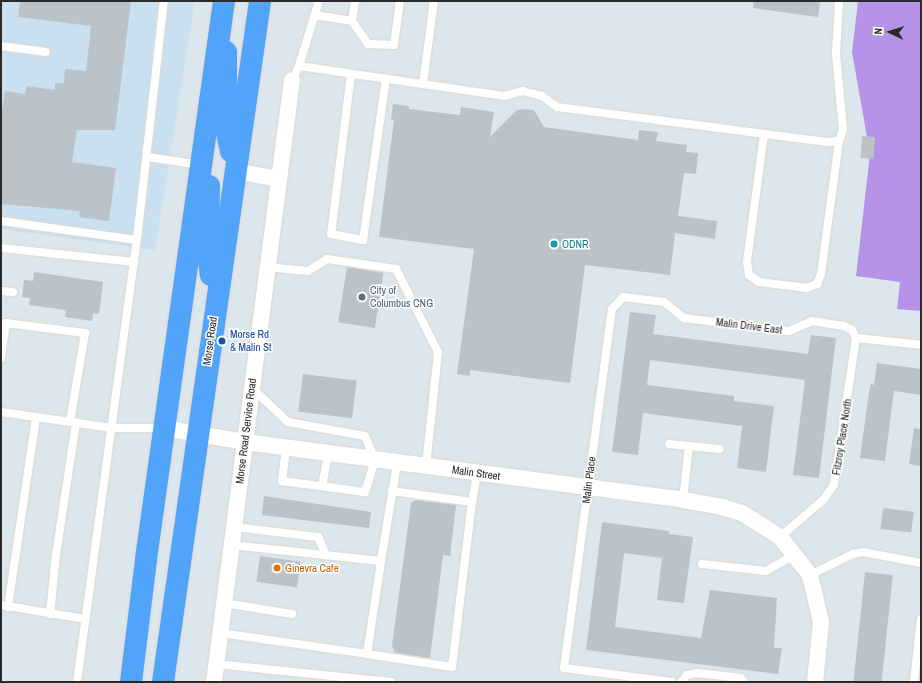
<!DOCTYPE html>
<html>
<head>
<meta charset="utf-8">
<style>
	body { margin:0 }
	#map { position:relative; width:922px; height:683px; overflow:hidden; background:#dbe7ed; font-family:"Archivo Narrow",sans-serif }
	div>[style] { position:absolute }
	.education>* { inset:0; background:#c9e0f0 }
	.green>* { inset:0; background:#b693e8 }
	.building>* { inset:0; background:#bbc3c9; transform-origin:0 0 }
	.roads { filter:drop-shadow(0 0 1px #e0d7cd) drop-shadow(0 0 1px #e0d7cd) }
	.service>* { height:8px; margin:-4px; padding:0 4px; transform-origin:4px; border-radius:4px; background:#fff }
	.minor>* { height:16px; margin:-8px; padding:0 8px; transform-origin:8px; border-radius:8px; background:#fff }
	.primary>* { height:22px; margin:-11px; padding:0 11px; transform-origin:11px; border-radius:11px; background:#52a4fb }
	.dots>* { width:11px; height:11px; translate:-50% -50%; box-sizing:border-box; border:2px solid #fff; border-radius:50% }
	span { translate:-50% -50%; white-space:nowrap; text-align:center; line-height:1.15; -webkit-text-stroke:3px #fff; paint-order:stroke }
	.culture-label { font-size:11px; color:#0d838f }
	.left { translate:0 -50%; text-align:left }
	.service-label { font-size:11px; color:#4e5e75 }
	.street-label { font-size:11px; color:#2a2a2a }
	.transit-label { font-size:11px; color:#164399 }
	.food-label { font-size:11px; color:#c56008 }
	.frame { position:absolute; inset:0; border:2px solid #2a2a2a; pointer-events:none }
	.north { position:absolute; left:870px; top:12px; width:40px; height:40px; -webkit-text-stroke:3px #fff; paint-order:stroke; rotate:274deg; font-size:11px; font-weight:700; line-height:16px; text-align:center; color:#2a2a2a }
	.north::after { content:''; display:block; margin:auto; width:14px; height:18px; background:#2a2a2a; clip-path:polygon(50% 0,100% 100%,50% 72%,0 100%) }
</style>
</head>
<body>
<div id="map">
	<div class="education">
		<i style="clip-path:polygon(1px 1px,195px 1px,155px 250px,1px 229px)"></i>
	</div>
	<div class="green">
		<i style="clip-path:polygon(858px 1px,921px 1px,921px 311px,897px 309px,900px 282px,856px 276px,870px 154px,852px 52px)"></i>
	</div>
	<div class="building">
		<i style="clip-path:polygon(20px 1px,131px 1px,115px 130px,77px 130px,72px 162px,116px 168px,109px 221px,79px 217px,80px 211px,1px 204px,1px 119px,5px 91px,25px 94px,27px 86px,55px 90px,55px 83px,64px 83px,65px 69px,86px 71px,91px 26px,18px 17px)"></i>
		<i style="clip-path:polygon(754px 1px,820px 1px,818px 17px,753px 8px)"></i>
		<i style="clip-path:polygon(393px 104px,409px 106px,409px 109px,460px 115px,461px 107px,494px 112px,490px 137px,516px 111px,521px 109px,534px 110px,544px 127px,638px 140px,639px 130px,658px 132px,656px 141px,687px 145px,686px 152px,698px 153px,696px 174px,684px 173px,678px 216px,717px 221px,715px 239px,675px 233px,670px 275px,585px 265px,570px 383px,470px 370px,470px 376px,457px 374px,474px 249px,379px 237px,394px 120px,391px 119px)"></i>
		<i style="left:862px;top:136px;width:13px;height:22px;rotate:4deg"></i>
		<i style="left:347px;top:267px;width:37px;height:56px;rotate:9deg"></i>
		<i style="clip-path:polygon(34px 272px,103px 282px,99px 314px,93px 313px,92px 321px,65px 317px,66px 310px,29px 305px,30px 298px,22px 297px,24px 280px,33px 281px)"></i>
		<i style="clip-path:polygon(630px 312px,656px 315px,653px 334px,808px 354px,811px 335px,836px 338px,819px 478px,793px 475px,805px 380px,650px 360px,647px 385px,734px 396px,734px 401px,774px 406px,766px 472px,737px 468px,742px 426px,643px 413px,638px 455px,612px 452px)"></i>
		<i style="clip-path:polygon(877px 363px,921px 369px,921px 395px,894px 391px,885px 461px,860px 458px,869px 392px,871px 384px,874px 385px)"></i>
		<i style="left:303px;top:374px;width:54px;height:38px;rotate:7deg"></i>
		<i style="clip-path:polygon(914px 428px,921px 429px,921px 466px,909px 464px)"></i>
		<i style="clip-path:polygon(264px 496px,371px 512px,369px 528px,262px 515px)"></i>
		<i style="clip-path:polygon(416px 500px,456px 505px,450px 556px,443px 555px,430px 658px,395px 653px,392px 646px,411px 503px)"></i>
		<i style="left:883px;top:508px;width:31px;height:21px;rotate:7deg"></i>
		<i style="clip-path:polygon(602px 522px,669px 531px,669px 534px,693px 537px,684px 603px,657px 600px,662px 558px,624px 553px,615px 627px,701px 638px,710px 590px,777px 598px,774px 648px,782px 648px,778px 674px,586px 650px)"></i>
		<i style="left:260px;top:556px;width:41px;height:26px;rotate:8deg"></i>
		<i style="left:865px;top:572px;width:28px;height:111px;rotate:6deg"></i>
	</div>
	<div class="roads">
		<div class="service">
			<i style="left:315px;top:15px;width:37px;rotate:9deg"></i>
			<i style="left:352px;top:21px;width:28px;rotate:55deg"></i>
			<i style="left:368px;top:44px;width:26px;rotate:2deg"></i>
			<i style="left:394px;top:45px;width:44px;rotate:-82.2deg"></i>
			<i style="left:352px;top:21px;width:20px;rotate:-81deg"></i>
			<i style="left:1px;top:46px;width:45px;rotate:7.6deg"></i>
			<i style="left:299px;top:66px;width:68px;rotate:-72.9deg"></i>
			<i style="left:351px;top:74px;width:161px;rotate:97.1deg"></i>
			<i style="left:331px;top:234px;width:33px;rotate:11deg"></i>
			<i style="left:363px;top:240px;width:163px;rotate:-81.9deg"></i>
			<i style="left:292px;top:80px;width:16px;rotate:-63deg"></i>
			<i style="left:299px;top:66px;width:207px;rotate:8.3deg"></i>
			<i style="left:504px;top:96px;width:20px;rotate:-15deg"></i>
			<i style="left:523px;top:91px;width:20px;rotate:15deg"></i>
			<i style="left:542px;top:96px;width:19px;rotate:36deg"></i>
			<i style="left:557px;top:107px;width:272px;rotate:7.4deg"></i>
			<i style="left:827px;top:142px;width:12px;rotate:-5deg"></i>
			<i style="left:839px;top:141px;width:12px;rotate:-70deg"></i>
			<i style="left:843px;top:130px;width:77px;rotate:-95.2deg"></i>
			<i style="left:836px;top:53px;width:52px;rotate:-86.7deg"></i>
			<i style="left:423px;top:84px;width:84px;rotate:-82.5deg"></i>
			<i style="left:764px;top:134px;width:129px;rotate:97.6deg"></i>
			<i style="left:747px;top:262px;width:13px;rotate:81deg"></i>
			<i style="left:749px;top:275px;width:12px;rotate:35deg"></i>
			<i style="left:759px;top:282px;width:48px;rotate:7.1deg"></i>
			<i style="left:807px;top:288px;width:11px;rotate:-22deg"></i>
			<i style="left:817px;top:284px;width:11px;rotate:-68deg"></i>
			<i style="left:821px;top:274px;width:134px;rotate:-82.3deg"></i>
			<i style="left:148px;top:157px;width:53px;rotate:8.7deg"></i>
			<i style="left:1px;top:221px;width:137px;rotate:8deg"></i>
			<i style="left:1px;top:248px;width:134px;rotate:6deg"></i>
			<i style="left:267px;top:267px;width:41px;rotate:5.6deg"></i>
			<i style="left:308px;top:271px;width:22px;rotate:-32deg"></i>
			<i style="left:327px;top:259px;width:70px;rotate:8.2deg"></i>
			<i style="left:396px;top:269px;width:93px;rotate:63.2deg"></i>
			<i style="left:438px;top:352px;width:115px;rotate:96deg"></i>
			<i style="left:1px;top:291px;width:12px;rotate:5deg"></i>
			<i style="left:856px;top:338px;width:65px;rotate:6.1deg"></i>
			<i style="left:1px;top:358px;width:35px;rotate:-82deg"></i>
			<i style="left:6px;top:323px;width:80px;rotate:7.2deg"></i>
			<i style="left:85px;top:333px;width:90px;rotate:99.6deg"></i>
			<i style="left:252px;top:388px;width:50px;rotate:43.4deg"></i>
			<i style="left:288px;top:422px;width:78px;rotate:10.3deg"></i>
			<i style="left:365px;top:436px;width:26px;rotate:67deg"></i>
			<i style="left:375px;top:460px;width:34px;rotate:107deg"></i>
			<i style="left:365px;top:492px;width:84px;rotate:-172.5deg"></i>
			<i style="left:282px;top:481px;width:33px;rotate:-83deg"></i>
			<i style="left:1px;top:412px;width:112px;rotate:8.2deg"></i>
			<i style="left:112px;top:428px;width:51px"></i>
			<i style="left:669px;top:444px;width:51px;rotate:5.6deg"></i>
			<i style="left:322px;top:486px;width:33px;rotate:-79deg"></i>
			<i style="left:392px;top:491px;width:81px;rotate:7.8deg"></i>
			<i style="left:472px;top:502px;width:29px;rotate:-80deg"></i>
			<i style="left:683px;top:500px;width:54px;rotate:-83.7deg"></i>
			<i style="left:234px;top:527px;width:85px;rotate:6.8deg"></i>
			<i style="left:318px;top:537px;width:20px;rotate:66deg"></i>
			<i style="left:780px;top:537px;width:57px;rotate:-40.7deg"></i>
			<i style="left:823px;top:500px;width:19px;rotate:-54deg"></i>
			<i style="left:834px;top:485px;width:149px;rotate:-81.5deg"></i>
			<i style="left:381px;top:561px;width:99px;rotate:-80.7deg"></i>
			<i style="left:702px;top:564px;width:64px;rotate:6.2deg"></i>
			<i style="left:766px;top:571px;width:34px;rotate:-30deg"></i>
			<i style="left:810px;top:575px;width:48px;rotate:-26deg"></i>
			<i style="left:853px;top:554px;width:10px;rotate:-11deg"></i>
			<i style="left:863px;top:552px;width:59px;rotate:10.7deg"></i>
			<i style="left:224px;top:603px;width:69px;rotate:9.2deg"></i>
			<i style="left:1px;top:605px;width:86px;rotate:9.4deg"></i>
			<i style="left:8px;top:607px;width:192px;rotate:-81.6deg"></i>
			<i style="left:50px;top:614px;width:59px;rotate:-84.2deg"></i>
			<i style="left:56px;top:555px;width:134px;rotate:-81.4deg"></i>
			<i style="left:220px;top:633px;width:148px;rotate:8.1deg"></i>
			<i style="left:367px;top:654px;width:94px;rotate:-81.4deg"></i>
			<i style="left:381px;top:561px;width:151px;rotate:-173.9deg"></i>
			<i style="left:367px;top:654px;width:86px;rotate:8.7deg"></i>
			<i style="left:452px;top:667px;width:166px;rotate:-83.1deg"></i>
			<i style="left:216px;top:664px;width:176px;rotate:5.9deg"></i>
			<i style="left:77px;top:682px;width:446px;rotate:-82.3deg"></i>
			<i style="left:137px;top:240px;width:241px;rotate:-83.6deg"></i>
			<i style="left:672px;top:682px;width:109px;rotate:-172.6deg"></i>
			<i style="left:564px;top:668px;width:362px;rotate:-82.4deg"></i>
			<i style="left:612px;top:309px;width:16px;rotate:-47deg"></i>
			<i style="left:623px;top:297px;width:41px;rotate:7deg"></i>
			<i style="left:664px;top:302px;width:26px;rotate:39deg"></i>
			<i style="left:684px;top:318px;width:106px;rotate:7.1deg"></i>
			<i style="left:789px;top:331px;width:25px;rotate:-23deg"></i>
			<i style="left:812px;top:321px;width:32px;rotate:9deg"></i>
			<i style="left:844px;top:326px;width:9px;rotate:27deg"></i>
			<i style="left:852px;top:330px;width:9px;rotate:63deg"></i>
			<i style="left:681px;top:682px;width:9px;rotate:-49deg"></i>
			<i style="left:687px;top:675px;width:10px;rotate:-11deg"></i>
			<i style="left:697px;top:673px;width:44px;rotate:6.5deg"></i>
			<i style="left:741px;top:678px;width:5px;rotate:53deg"></i>
			<i style="left:914px;top:682px;width:63px;rotate:-83.7deg"></i>
		</div>
		<div class="minor">
			<i style="left:235px;top:171px;width:45px;rotate:10.3deg"></i>
			<i style="left:164px;top:428px;width:82px;rotate:9.8deg"></i>
			<i style="left:245px;top:442px;width:442px;rotate:7.5deg"></i>
			<i style="left:683px;top:500px;width:40px;rotate:10deg"></i>
			<i style="left:722px;top:507px;width:21px;rotate:17deg"></i>
			<i style="left:742px;top:513px;width:45px;rotate:32.3deg"></i>
			<i style="left:780px;top:537px;width:48px;rotate:51.7deg"></i>
			<i style="left:810px;top:575px;width:48px;rotate:76.8deg"></i>
			<i style="left:821px;top:622px;width:60px;rotate:95.7deg"></i>
			<i style="left:214px;top:682px;width:607px;rotate:-82.62deg"></i>
		</div>
		<div class="primary">
			<i style="left:226px;top:52px;width:76px;rotate:90deg"></i>
			<i style="left:226px;top:128px;width:24px;rotate:78deg"></i>
			<i style="left:209px;top:186px;width:66px;rotate:90.9deg"></i>
			<i style="left:208px;top:252px;width:23px;rotate:83deg"></i>
			<i style="left:131px;top:682px;width:124px;rotate:-83deg"></i>
			<i style="left:146px;top:559px;width:563px;rotate:-82.04deg"></i>
			<i style="left:163px;top:682px;width:688px;rotate:-81.89deg"></i>
		</div>
	</div>
	<div class="dots">
		<i style="left:554px;top:244px;background:#0f9aa8"></i>
		<i style="left:362px;top:297px;background:#5c6f8a"></i>
		<i style="left:222px;top:341px;background:#1a4fb4"></i>
		<i style="left:277px;top:568px;background:#e8710a"></i>
	</div>
	<div class="culture-label">
		<span class="left" style="left:562px;top:244px">ODNR</span>
	</div>
	<div class="service-label">
		<span class="left" style="left:370px;top:297px">City of<br>Columbus CNG</span>
	</div>
	<div class="street-label">
		<span style="left:749px;top:326px;rotate:7deg">Malin Drive East</span>
		<span style="left:210px;top:341px;rotate:-82deg">Morse Road</span>
		<span style="left:246px;top:431px;rotate:-83deg">Morse Road Service Road</span>
		<span style="left:842px;top:437px;rotate:-81deg">Fitzroy Place North</span>
		<span style="left:476px;top:473px;rotate:8deg">Malin Street</span>
		<span style="left:589px;top:480px;rotate:-83deg">Malin Place</span>
	</div>
	<div class="transit-label">
		<span class="left" style="left:230px;top:341px">Morse Rd<br>&amp; Malin St</span>
	</div>
	<div class="food-label">
		<span class="left" style="left:285px;top:568px">Ginevra Cafe</span>
	</div>
	<div class="frame"></div>
	<div class="north">N</div>
</div>
</body>
</html>
